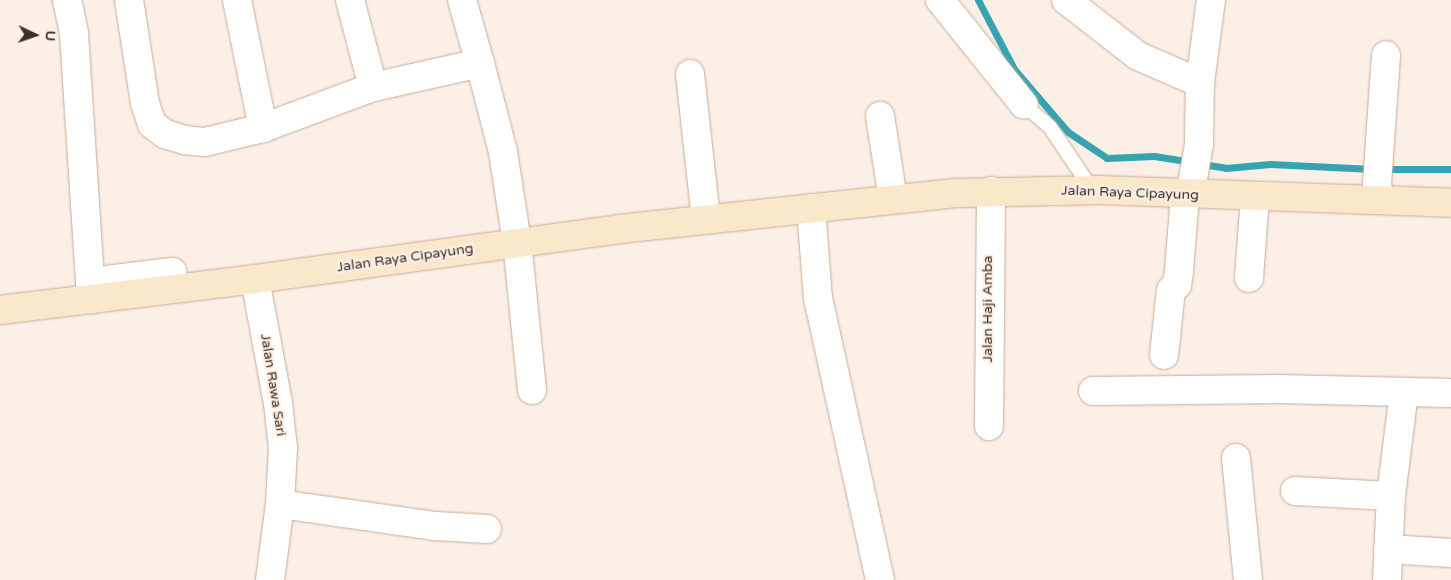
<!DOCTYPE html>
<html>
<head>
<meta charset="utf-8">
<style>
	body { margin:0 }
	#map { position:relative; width:1451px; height:580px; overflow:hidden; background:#fbefe6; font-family:"Varela Round",sans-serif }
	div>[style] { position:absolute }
	.stream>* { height:7px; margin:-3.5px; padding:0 3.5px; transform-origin:3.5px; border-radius:3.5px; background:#35a4af }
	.roads { filter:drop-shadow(0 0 1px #c8ad98) drop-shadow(0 0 1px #c8ad98) }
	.service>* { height:14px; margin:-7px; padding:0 7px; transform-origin:7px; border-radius:7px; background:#fff }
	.minor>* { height:28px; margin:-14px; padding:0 14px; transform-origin:14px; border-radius:14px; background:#fff }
	.secondary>* { height:28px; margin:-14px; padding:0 14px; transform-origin:14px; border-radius:14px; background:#fae8ca }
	span { translate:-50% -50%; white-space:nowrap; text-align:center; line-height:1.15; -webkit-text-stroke:4.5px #fbefe6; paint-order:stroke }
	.street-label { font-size:14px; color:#3c3129 }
	.north { position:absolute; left:10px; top:10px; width:50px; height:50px; -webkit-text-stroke:4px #fbefe6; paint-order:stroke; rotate:93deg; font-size:14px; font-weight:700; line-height:20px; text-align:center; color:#3c3129 }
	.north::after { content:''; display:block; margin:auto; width:18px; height:22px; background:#3c3129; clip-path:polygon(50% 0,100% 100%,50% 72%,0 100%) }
</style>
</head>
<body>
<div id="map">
	<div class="stream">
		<i style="left:978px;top:0;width:78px;rotate:62.4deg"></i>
		<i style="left:1014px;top:69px;width:83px;rotate:49.4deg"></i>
		<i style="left:1068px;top:132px;width:47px;rotate:33.7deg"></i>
		<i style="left:1107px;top:158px;width:47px;rotate:-2.4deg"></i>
		<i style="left:1154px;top:156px;width:37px;rotate:9deg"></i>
		<i style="left:1202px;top:164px;width:24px;rotate:9deg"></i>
		<i style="left:1226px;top:168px;width:44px;rotate:-5.2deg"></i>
		<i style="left:1270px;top:164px;width:103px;rotate:2.8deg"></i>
		<i style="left:1383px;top:169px;width:68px"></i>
	</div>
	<div class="roads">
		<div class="service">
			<i style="left:1024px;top:105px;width:34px;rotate:40deg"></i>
			<i style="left:1050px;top:127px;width:66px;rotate:56.1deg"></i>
			<i style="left:1087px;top:182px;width:13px;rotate:29deg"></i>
		</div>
		<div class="minor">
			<i style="left:67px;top:0;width:35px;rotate:78deg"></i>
			<i style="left:74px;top:34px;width:266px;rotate:86.3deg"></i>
			<i style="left:129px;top:0;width:104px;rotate:81.2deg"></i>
			<i style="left:145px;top:103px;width:22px;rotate:72deg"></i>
			<i style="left:152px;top:124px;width:16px;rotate:38deg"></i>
			<i style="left:165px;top:134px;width:21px;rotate:17deg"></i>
			<i style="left:185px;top:140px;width:20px;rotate:6deg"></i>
			<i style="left:205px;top:142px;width:60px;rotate:-13.6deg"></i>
			<i style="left:263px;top:128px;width:117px;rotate:-20.4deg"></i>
			<i style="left:373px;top:87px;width:110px;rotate:-12.6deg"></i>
			<i style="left:480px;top:63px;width:92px;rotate:75.5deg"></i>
			<i style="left:503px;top:152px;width:91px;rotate:81.2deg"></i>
			<i style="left:517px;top:242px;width:149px;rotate:84.2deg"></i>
			<i style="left:237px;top:0;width:131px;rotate:78.5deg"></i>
			<i style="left:350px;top:0;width:90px;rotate:75.2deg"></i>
			<i style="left:462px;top:0;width:66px;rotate:74.1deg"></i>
			<i style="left:940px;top:0;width:134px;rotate:51.3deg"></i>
			<i style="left:1066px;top:0;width:91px;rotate:37.9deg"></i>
			<i style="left:1138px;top:56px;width:68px;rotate:23.5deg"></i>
			<i style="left:690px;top:74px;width:146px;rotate:83.7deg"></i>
			<i style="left:880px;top:116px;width:84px;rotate:81.1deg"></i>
			<i style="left:1190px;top:196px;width:53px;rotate:-80.2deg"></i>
			<i style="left:1199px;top:144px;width:61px;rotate:-89.1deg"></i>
			<i style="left:1200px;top:83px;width:84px;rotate:-82.5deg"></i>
			<i style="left:1380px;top:200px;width:16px;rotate:-101deg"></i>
			<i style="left:1377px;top:184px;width:129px;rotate:-86deg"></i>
			<i style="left:811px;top:208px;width:90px;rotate:85.6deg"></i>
			<i style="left:818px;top:298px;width:289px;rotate:77.6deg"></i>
			<i style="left:1249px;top:278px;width:81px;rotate:-85.8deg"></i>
			<i style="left:255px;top:279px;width:126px;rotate:79.5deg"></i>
			<i style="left:278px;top:403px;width:45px;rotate:83.7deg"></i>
			<i style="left:283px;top:448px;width:56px;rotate:93.1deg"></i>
			<i style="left:280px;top:504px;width:77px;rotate:97.5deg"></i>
			<i style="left:90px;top:282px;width:83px;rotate:-7deg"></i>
			<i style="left:1164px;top:355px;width:65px;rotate:-83.9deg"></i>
			<i style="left:1171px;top:290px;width:8px;rotate:-40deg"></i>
			<i style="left:1177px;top:285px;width:14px;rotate:-82deg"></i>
			<i style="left:1179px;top:271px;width:76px;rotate:-85.5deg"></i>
			<i style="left:1093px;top:391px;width:185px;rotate:-0.6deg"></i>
			<i style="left:1278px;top:389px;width:173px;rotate:1.3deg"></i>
			<i style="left:989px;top:426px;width:235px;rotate:-89.5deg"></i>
			<i style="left:1236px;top:458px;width:123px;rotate:84.4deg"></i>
			<i style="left:1295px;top:491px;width:96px;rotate:3deg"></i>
			<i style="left:280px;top:504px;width:157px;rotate:8.1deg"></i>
			<i style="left:435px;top:526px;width:52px;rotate:3.3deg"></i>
			<i style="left:1388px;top:549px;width:63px;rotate:3.6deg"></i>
			<i style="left:1387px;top:580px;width:84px;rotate:-87.3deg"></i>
			<i style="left:1391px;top:496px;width:105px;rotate:-82.9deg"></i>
		</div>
		<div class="secondary">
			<i style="left:0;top:310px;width:257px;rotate:-6.9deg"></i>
			<i style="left:255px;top:279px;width:367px;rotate:-7.8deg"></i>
			<i style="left:619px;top:229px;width:341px;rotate:-6.1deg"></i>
			<i style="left:958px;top:193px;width:143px;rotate:-1.2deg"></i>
			<i style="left:1101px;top:190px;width:350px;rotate:2.1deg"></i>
		</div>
	</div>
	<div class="street-label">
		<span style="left:1130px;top:193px;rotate:2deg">Jalan Raya Cipayung</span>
		<span style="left:405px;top:258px;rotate:-8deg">Jalan Raya Cipayung</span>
		<span style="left:988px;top:309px;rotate:-90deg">Jalan Haji Amba</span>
		<span style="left:273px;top:385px;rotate:81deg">Jalan Rawa Sari</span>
	</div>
	<div class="north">U</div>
</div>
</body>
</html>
